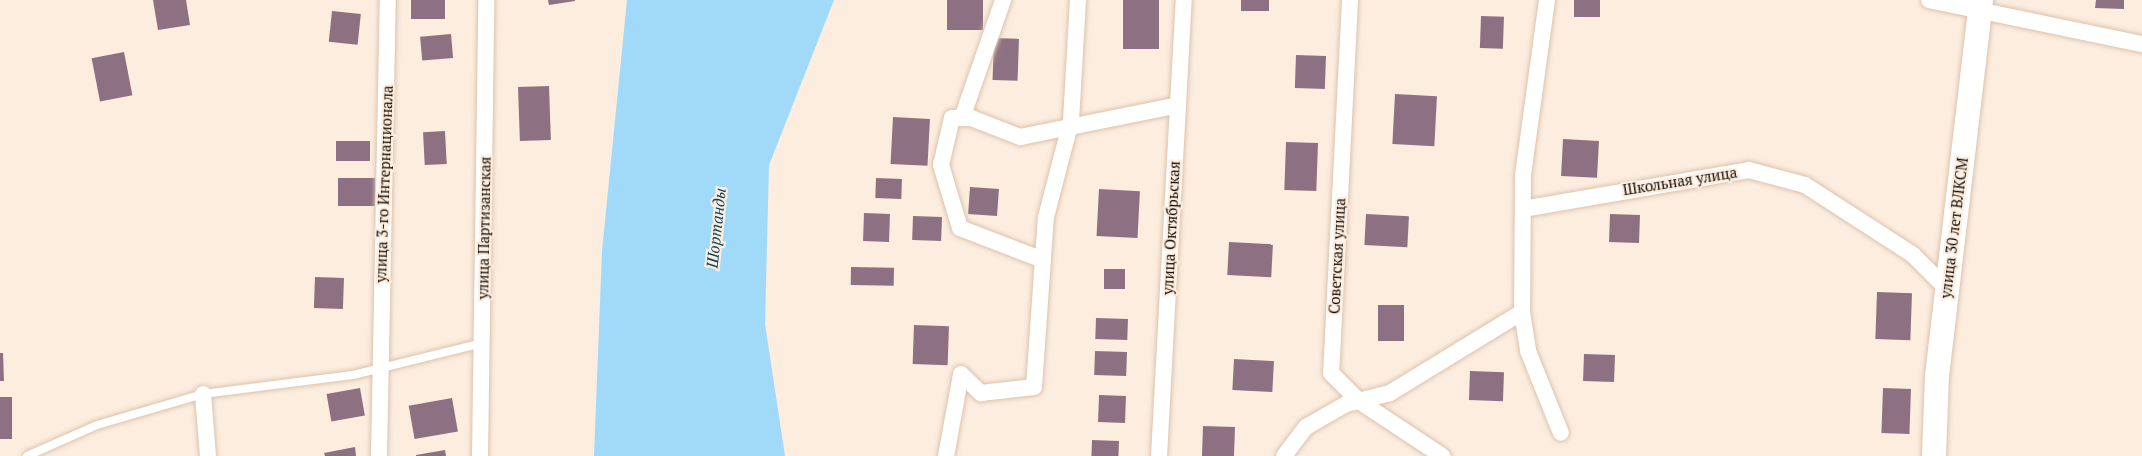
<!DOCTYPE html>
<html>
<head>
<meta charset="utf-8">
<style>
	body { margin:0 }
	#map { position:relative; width:2142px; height:456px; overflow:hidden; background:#fceddf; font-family:"PT Serif",serif }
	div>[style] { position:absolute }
	.water>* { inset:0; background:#a1daf8 }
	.building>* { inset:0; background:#8d7182; transform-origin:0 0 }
	.roads { filter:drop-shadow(0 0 2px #dcc3ac) drop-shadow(0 0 2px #dcc3ac) }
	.lane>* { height:8px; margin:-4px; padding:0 4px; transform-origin:4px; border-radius:4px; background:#fff }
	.street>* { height:16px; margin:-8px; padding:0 8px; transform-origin:8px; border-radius:8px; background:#fff }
	.secondary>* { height:24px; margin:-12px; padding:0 12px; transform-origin:12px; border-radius:12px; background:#fff }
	span { translate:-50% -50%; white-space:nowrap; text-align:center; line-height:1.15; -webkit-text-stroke:4.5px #fceddf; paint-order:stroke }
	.street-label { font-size:15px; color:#130b04 }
	.water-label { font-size:16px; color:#05455e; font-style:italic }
</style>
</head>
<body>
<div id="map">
	<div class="water">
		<i style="clip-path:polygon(627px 0,834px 0,769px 165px,765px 324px,785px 456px,594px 456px,602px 251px)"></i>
	</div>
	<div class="building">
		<i style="clip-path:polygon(153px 0,186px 0,190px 25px,158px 30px)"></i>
		<i style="left:411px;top:0;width:34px;height:19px"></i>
		<i style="clip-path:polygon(548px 0,575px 0,575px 1px,549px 5px)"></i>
		<i style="left:947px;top:0;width:36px;height:30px"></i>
		<i style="left:1123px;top:0;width:36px;height:49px"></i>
		<i style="left:1241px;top:0;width:28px;height:11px"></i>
		<i style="left:1574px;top:0;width:26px;height:17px"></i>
		<i style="clip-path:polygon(2096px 0,2124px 0,2124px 9px,2095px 8px)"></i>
		<i style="left:332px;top:11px;width:29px;height:31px;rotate:6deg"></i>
		<i style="left:1481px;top:16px;width:23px;height:32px;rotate:2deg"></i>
		<i style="left:451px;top:34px;width:24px;height:31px;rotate:85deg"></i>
		<i style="left:994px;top:38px;width:25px;height:42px;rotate:2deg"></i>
		<i style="left:124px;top:52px;width:44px;height:33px;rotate:79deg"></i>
		<i style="left:1296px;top:55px;width:30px;height:33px;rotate:2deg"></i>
		<i style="left:549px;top:86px;width:54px;height:31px;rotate:88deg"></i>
		<i style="left:1395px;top:94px;width:42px;height:50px;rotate:3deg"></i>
		<i style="left:893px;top:117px;width:37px;height:47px;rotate:3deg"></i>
		<i style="left:445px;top:131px;width:33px;height:22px;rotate:87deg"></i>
		<i style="left:1563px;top:139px;width:36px;height:37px;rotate:3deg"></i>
		<i style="left:336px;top:141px;width:34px;height:20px"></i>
		<i style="left:1286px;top:142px;width:32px;height:48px;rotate:2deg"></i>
		<i style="left:338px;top:178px;width:37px;height:28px"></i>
		<i style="left:876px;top:178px;width:26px;height:20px;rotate:2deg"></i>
		<i style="left:970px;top:187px;width:29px;height:27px;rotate:4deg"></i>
		<i style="left:1099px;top:189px;width:41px;height:47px;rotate:3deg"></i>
		<i style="left:864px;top:213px;width:26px;height:28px;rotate:2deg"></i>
		<i style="left:1366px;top:214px;width:43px;height:31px;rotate:3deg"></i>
		<i style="left:1610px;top:214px;width:30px;height:28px;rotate:2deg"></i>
		<i style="left:913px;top:216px;width:29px;height:24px;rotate:2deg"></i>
		<i style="left:1229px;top:242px;width:44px;height:33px;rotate:3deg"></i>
		<i style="left:851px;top:267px;width:43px;height:18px;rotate:1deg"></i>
		<i style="left:1104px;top:269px;width:21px;height:20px"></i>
		<i style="left:315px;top:277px;width:29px;height:31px;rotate:2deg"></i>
		<i style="left:1877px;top:292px;width:35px;height:47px;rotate:2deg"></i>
		<i style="left:1378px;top:305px;width:26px;height:36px"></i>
		<i style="left:1096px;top:318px;width:32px;height:21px;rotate:2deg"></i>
		<i style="left:914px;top:325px;width:35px;height:39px;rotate:2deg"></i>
		<i style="left:1095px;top:351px;width:32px;height:24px;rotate:2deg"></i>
		<i style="clip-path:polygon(0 353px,3px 353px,4px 381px,0 381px)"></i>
		<i style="left:1584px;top:354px;width:31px;height:27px;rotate:2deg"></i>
		<i style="left:1234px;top:359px;width:40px;height:31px;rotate:3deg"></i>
		<i style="left:1470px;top:371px;width:34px;height:29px;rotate:2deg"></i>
		<i style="left:360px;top:388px;width:28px;height:34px;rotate:80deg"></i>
		<i style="left:1883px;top:388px;width:28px;height:45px;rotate:2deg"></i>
		<i style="left:1099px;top:395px;width:27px;height:27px;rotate:2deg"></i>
		<i style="left:0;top:397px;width:12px;height:42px"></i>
		<i style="left:452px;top:398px;width:34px;height:44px;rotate:80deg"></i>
		<i style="left:1203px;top:426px;width:32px;height:30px;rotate:2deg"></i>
		<i style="left:1092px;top:440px;width:27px;height:16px;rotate:2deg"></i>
		<i style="clip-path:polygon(355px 447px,356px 456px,325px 456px,324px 453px)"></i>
		<i style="clip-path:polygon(445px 450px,446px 456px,416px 456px,416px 455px)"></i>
	</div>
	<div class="roads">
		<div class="lane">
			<i style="left:27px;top:456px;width:77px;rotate:-23.9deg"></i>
			<i style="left:97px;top:425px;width:110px;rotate:-16.3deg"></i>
			<i style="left:203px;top:394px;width:151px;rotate:-7.2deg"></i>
			<i style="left:353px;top:375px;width:133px;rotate:-13.9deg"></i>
		</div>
		<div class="street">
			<i style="left:1350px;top:0;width:373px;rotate:92.9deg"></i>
			<i style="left:1331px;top:373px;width:40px;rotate:45deg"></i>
			<i style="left:1359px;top:401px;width:100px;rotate:33.5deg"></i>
			<i style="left:1547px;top:0;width:178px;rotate:97.8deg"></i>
			<i style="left:1523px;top:176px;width:136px;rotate:90.4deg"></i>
			<i style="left:1522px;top:312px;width:39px;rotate:81deg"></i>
			<i style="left:1528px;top:351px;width:88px;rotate:68.1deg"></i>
			<i style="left:1929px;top:0;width:217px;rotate:11.7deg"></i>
			<i style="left:962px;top:118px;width:125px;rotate:-70.8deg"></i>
			<i style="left:1523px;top:209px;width:229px;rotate:-9.8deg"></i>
			<i style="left:1749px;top:170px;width:58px;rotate:15deg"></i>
			<i style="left:1805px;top:185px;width:129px;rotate:32.9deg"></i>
			<i style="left:1913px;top:255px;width:48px;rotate:45deg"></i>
			<i style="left:1043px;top:260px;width:89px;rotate:-158.9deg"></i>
			<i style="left:960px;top:228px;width:66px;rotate:-106.8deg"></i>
			<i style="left:941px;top:165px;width:48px;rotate:-76.8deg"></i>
			<i style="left:952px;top:118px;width:19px"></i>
			<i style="left:971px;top:118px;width:53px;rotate:21.2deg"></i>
			<i style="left:1020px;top:137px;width:161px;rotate:-11.4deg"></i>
			<i style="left:203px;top:394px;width:62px;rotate:85.4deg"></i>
			<i style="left:379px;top:456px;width:456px;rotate:-88.9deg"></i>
			<i style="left:480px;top:456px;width:456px;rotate:-89.2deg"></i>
			<i style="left:946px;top:456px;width:83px;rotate:-79.6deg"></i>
			<i style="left:961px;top:374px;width:28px;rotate:44deg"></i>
			<i style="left:981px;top:393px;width:53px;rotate:-6.5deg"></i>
			<i style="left:1034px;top:387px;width:170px;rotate:-86deg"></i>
			<i style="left:1046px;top:217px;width:99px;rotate:-75.4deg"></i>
			<i style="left:1071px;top:121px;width:121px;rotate:-86.7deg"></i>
			<i style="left:1159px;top:456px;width:457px;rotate:-86.9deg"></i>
			<i style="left:1284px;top:456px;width:36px;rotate:-53deg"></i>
			<i style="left:1306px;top:427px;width:46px;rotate:-29.9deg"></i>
			<i style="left:1346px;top:404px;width:45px;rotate:-14deg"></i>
			<i style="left:1390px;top:393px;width:155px;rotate:-31.5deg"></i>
		</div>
		<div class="secondary">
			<i style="left:1934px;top:456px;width:80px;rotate:-87.9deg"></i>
			<i style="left:1937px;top:376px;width:379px;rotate:-83.3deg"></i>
		</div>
	</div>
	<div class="street-label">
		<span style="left:1680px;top:181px;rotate:-9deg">Школьная улица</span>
		<span style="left:384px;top:184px;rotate:-88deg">улица 3-го Интернационала</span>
		<span style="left:484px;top:228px;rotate:-89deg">улица Партизанская</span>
		<span style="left:1171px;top:228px;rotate:-87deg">улица Октябрьская</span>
		<span style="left:1954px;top:228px;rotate:-83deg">улица 30 лет ВЛКСМ</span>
		<span style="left:1337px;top:256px;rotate:-87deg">Советская улица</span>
	</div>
	<div class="water-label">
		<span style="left:716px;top:228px;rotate:-84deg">Шортанды</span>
	</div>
</div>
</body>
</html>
